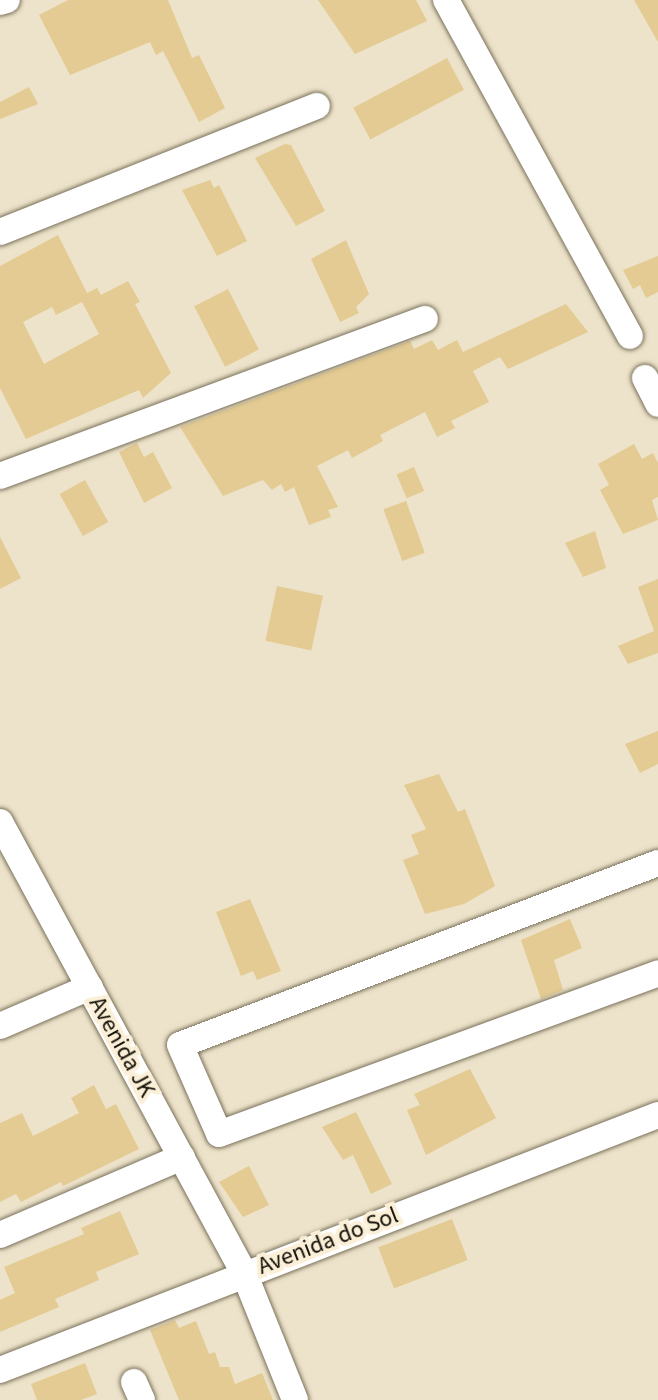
<!DOCTYPE html>
<html>
<head>
<meta charset="utf-8">
<style>
	body { margin:0 }
	#map { position:relative; width:658px; height:1400px; overflow:hidden; background:#ede3ca; font-family:"Source Sans 3",sans-serif }
	div>[style] { position:absolute }
	.building>* { inset:0; background:#e3cb93; transform-origin:0 0 }
	.roads { filter:drop-shadow(0 0 2px #7a715b) drop-shadow(0 0 2px #7a715b) }
	.minor>* { height:26px; margin:-13px; padding:0 13px; transform-origin:13px; border-radius:13px; background:#fff }
	span { translate:-50% -50%; white-space:nowrap; text-align:center; line-height:1.15; -webkit-text-stroke:8px #fbf0d7; paint-order:stroke }
	.street-label { font-size:24px; color:#120f07 }
</style>
</head>
<body>
<div id="map">
	<div class="building">
		<i style="clip-path:polygon(68px 0,168px 0,192px 58px,199px 55px,225px 108px,199px 122px,163px 51px,156px 55px,150px 42px,70px 75px,39px 15px)"></i>
		<i style="clip-path:polygon(318px 0,416px 0,427px 21px,355px 54px)"></i>
		<i style="clip-path:polygon(634px 0,658px 0,658px 42px)"></i>
		<i style="left:447px;top:58px;width:36px;height:106px;rotate:62deg"></i>
		<i style="clip-path:polygon(29px 87px,38px 104px,0 119px,0 102px)"></i>
		<i style="clip-path:polygon(285px 144px,291px 145px,325px 211px,296px 226px,255px 158px)"></i>
		<i style="clip-path:polygon(210px 180px,214px 188px,219px 185px,247px 241px,217px 256px,182px 190px)"></i>
		<i style="clip-path:polygon(evenodd,58px 235px,87px 293px,97px 288px,101px 295px,128px 281px,140px 302px,135px 304px,171px 373px,143px 398px,139px 390px,26px 439px,0 388px,0 266px,58px 235px,82px 302px,99px 334px,44px 364px,23px 322px,52px 307px,56px 315px,82px 302px)"></i>
		<i style="clip-path:polygon(346px 240px,369px 294px,356px 307px,359px 313px,340px 322px,311px 259px)"></i>
		<i style="clip-path:polygon(658px 256px,658px 292px,646px 298px,640px 285px,633px 289px,623px 270px)"></i>
		<i style="left:228px;top:289px;width:68px;height:38px;rotate:63deg"></i>
		<i style="clip-path:polygon(566px 304px,588px 332px,508px 369px,500px 357px,473px 371px,489px 402px,451px 421px,455px 428px,437px 437px,425px 412px,380px 435px,383px 441px,352px 458px,348px 450px,317px 466px,338px 507px,328px 510px,331px 517px,309px 525px,294px 487px,285px 492px,281px 484px,272px 490px,263px 480px,223px 496px,180px 427px,410px 341px,414px 349px,432px 340px,438px 350px,457px 340px,463px 352px)"></i>
		<i style="clip-path:polygon(137px 443px,144px 457px,153px 452px,172px 488px,144px 503px,119px 452px)"></i>
		<i style="clip-path:polygon(634px 444px,642px 459px,653px 453px,658px 463px,658px 497px,652px 500px,658px 520px,623px 534px,600px 490px,609px 485px,598px 464px)"></i>
		<i style="left:414px;top:467px;width:26px;height:19px;rotate:67deg"></i>
		<i style="left:85px;top:480px;width:48px;height:29px;rotate:61deg"></i>
		<i style="left:406px;top:501px;width:55px;height:24px;rotate:70deg"></i>
		<i style="clip-path:polygon(595px 531px,606px 568px,583px 577px,565px 543px)"></i>
		<i style="clip-path:polygon(0 537px,21px 578px,0 589px)"></i>
		<i style="clip-path:polygon(658px 579px,658px 653px,628px 664px,618px 646px,654px 631px,638px 587px)"></i>
		<i style="left:277px;top:586px;width:47px;height:56px;rotate:12deg"></i>
		<i style="clip-path:polygon(658px 731px,658px 764px,640px 773px,625px 744px)"></i>
		<i style="clip-path:polygon(439px 774px,458px 812px,465px 809px,495px 886px,464px 904px,425px 914px,403px 860px,419px 854px,411px 835px,426px 829px,404px 785px)"></i>
		<i style="clip-path:polygon(250px 899px,281px 971px,257px 980px,253px 971px,241px 976px,216px 912px)"></i>
		<i style="clip-path:polygon(570px 919px,582px 948px,554px 960px,563px 990px,541px 999px,521px 940px)"></i>
		<i style="clip-path:polygon(470px 1069px,496px 1118px,426px 1155px,407px 1110px,420px 1105px,414px 1094px)"></i>
		<i style="clip-path:polygon(94px 1085px,106px 1109px,116px 1104px,139px 1149px,63px 1186px,61px 1182px,21px 1202px,16px 1194px,0 1202px,0 1123px,22px 1113px,33px 1136px,79px 1113px,71px 1098px)"></i>
		<i style="clip-path:polygon(356px 1112px,392px 1184px,371px 1194px,353px 1155px,343px 1160px,322px 1127px)"></i>
		<i style="clip-path:polygon(249px 1166px,269px 1205px,243px 1217px,219px 1182px)"></i>
		<i style="clip-path:polygon(120px 1211px,139px 1254px,96px 1272px,99px 1280px,55px 1299px,59px 1307px,0 1332px,0 1300px,15px 1293px,4px 1267px,84px 1234px,81px 1228px)"></i>
		<i style="left:452px;top:1219px;width:44px;height:79px;rotate:69deg"></i>
		<i style="clip-path:polygon(175px 1320px,179px 1328px,196px 1321px,209px 1354px,215px 1352px,220px 1367px,229px 1367px,235px 1384px,262px 1373px,273px 1400px,179px 1400px,150px 1330px)"></i>
		<i style="clip-path:polygon(85px 1363px,97px 1394px,81px 1400px,37px 1400px,31px 1384px)"></i>
	</div>
	<div class="roads">
		<div class="minor">
			<i style="left:446px;top:0;width:383px;rotate:61.3deg"></i>
			<i style="left:0;top:2px;width:7px;rotate:-16deg"></i>
			<i style="left:0;top:232px;width:341px;rotate:-21.7deg"></i>
			<i style="left:645px;top:378px;width:29px;rotate:63deg"></i>
			<i style="left:0;top:476px;width:453px;rotate:-20.3deg"></i>
			<i style="left:0;top:822px;width:513px;rotate:61.59deg"></i>
			<i style="left:244px;top:1273px;width:137px;rotate:68.1deg"></i>
			<i style="left:658px;top:863px;width:511px;rotate:159.16deg"></i>
			<i style="left:180px;top:1045px;width:97px;rotate:66.3deg"></i>
			<i style="left:219px;top:1134px;width:468px;rotate:-20.1deg"></i>
			<i style="left:0;top:1026px;width:98px;rotate:-23.4deg"></i>
			<i style="left:0;top:1235px;width:198px;rotate:-23.2deg"></i>
			<i style="left:0;top:1370px;width:706px;rotate:-21.18deg"></i>
			<i style="left:134px;top:1382px;width:20px;rotate:66deg"></i>
		</div>
	</div>
	<div class="street-label">
		<span style="left:122px;top:1047px;rotate:61deg">Avenida JK</span>
		<span style="left:328px;top:1241px;rotate:-21deg">Avenida do Sol</span>
	</div>
</div>
</body>
</html>
